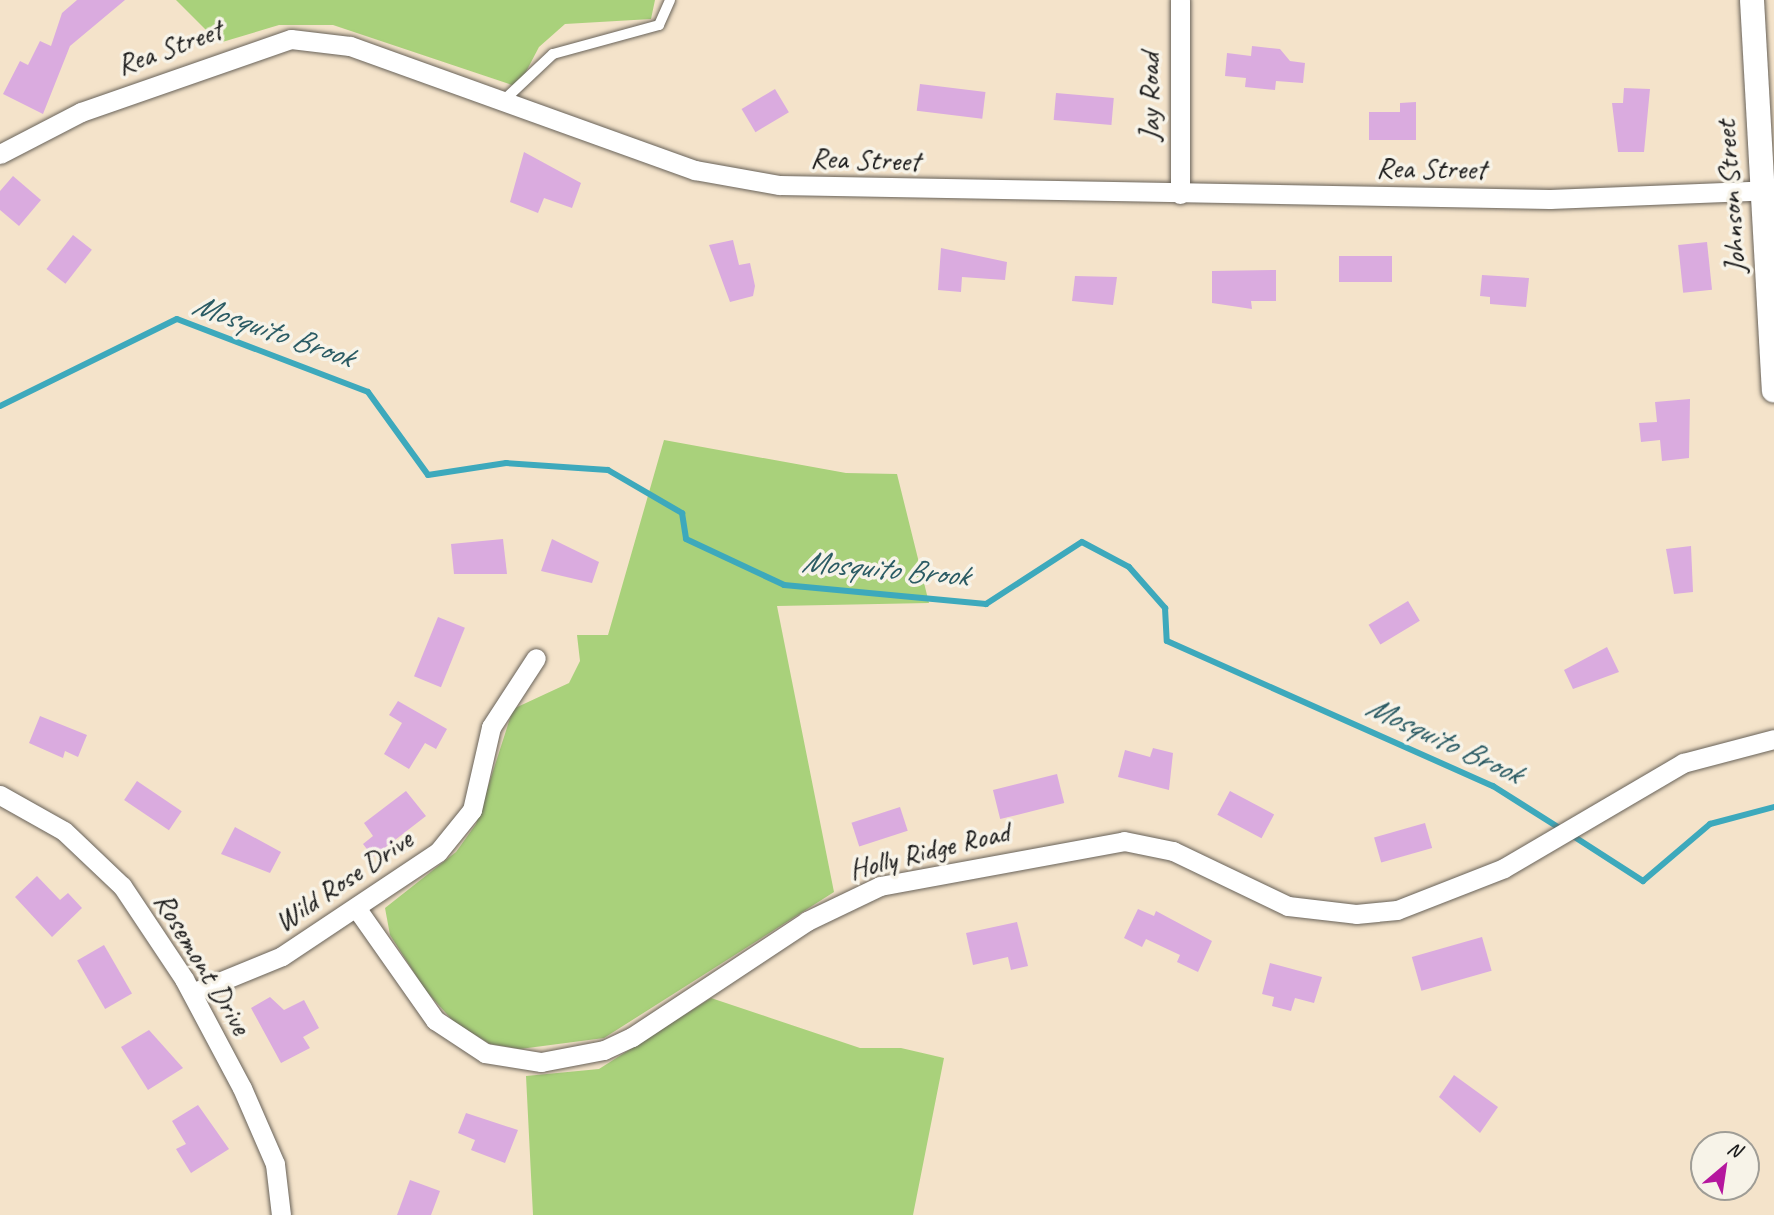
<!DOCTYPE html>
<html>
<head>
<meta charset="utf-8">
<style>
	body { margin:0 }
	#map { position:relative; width:1774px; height:1215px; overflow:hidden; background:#f4e3ca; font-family:Caveat,sans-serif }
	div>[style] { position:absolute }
	.green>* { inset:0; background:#a9d17b }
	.stream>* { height:6px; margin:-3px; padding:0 3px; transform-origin:3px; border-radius:3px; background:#3da9bc }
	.building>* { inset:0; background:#daabdf; transform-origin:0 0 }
	.roads { filter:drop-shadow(0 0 2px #686259) drop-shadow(0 0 2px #686259) }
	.service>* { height:10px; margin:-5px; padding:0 5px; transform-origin:5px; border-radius:5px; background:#fff }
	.minor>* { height:19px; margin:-9.5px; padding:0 9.5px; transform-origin:9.5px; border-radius:9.5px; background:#fff }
	.tertiary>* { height:24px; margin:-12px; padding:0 12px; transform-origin:12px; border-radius:12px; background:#fff }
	span { translate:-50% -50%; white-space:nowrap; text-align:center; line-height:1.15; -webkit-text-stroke:7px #f7f3e8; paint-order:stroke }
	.street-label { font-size:30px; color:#1c1c1c }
	.water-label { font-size:32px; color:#2b5b64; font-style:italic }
	.north { position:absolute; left:1690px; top:1131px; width:70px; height:70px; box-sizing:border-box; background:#f7f3e8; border:2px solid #9f9d96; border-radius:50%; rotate:29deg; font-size:19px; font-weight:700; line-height:28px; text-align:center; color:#1c1c1c }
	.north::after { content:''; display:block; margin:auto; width:24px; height:32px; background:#b5179e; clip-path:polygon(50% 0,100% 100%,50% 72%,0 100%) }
</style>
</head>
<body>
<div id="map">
	<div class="green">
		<i style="clip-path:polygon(176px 0,655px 0,651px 19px,565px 24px,539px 47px,518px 87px,333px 25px,279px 25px,219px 43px)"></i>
		<i style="clip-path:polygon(664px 440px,846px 473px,897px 474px,929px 603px,777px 606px,834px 892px,604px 1038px,520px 1049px,490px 1044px,454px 1022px,426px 991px,390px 935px,385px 908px,456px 852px,476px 824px,513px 709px,569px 683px,580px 661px,577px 635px,608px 635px)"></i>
		<i style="clip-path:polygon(711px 998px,860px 1048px,901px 1048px,944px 1058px,913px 1215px,533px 1215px,526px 1076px,599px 1069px)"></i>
	</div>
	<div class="stream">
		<i style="left:0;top:406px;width:197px;rotate:-26.2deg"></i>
		<i style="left:177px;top:319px;width:204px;rotate:20.9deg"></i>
		<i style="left:368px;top:392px;width:102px;rotate:54.1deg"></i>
		<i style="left:428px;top:475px;width:79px;rotate:-8.7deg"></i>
		<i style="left:506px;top:463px;width:102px;rotate:3.9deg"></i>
		<i style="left:608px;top:470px;width:86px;rotate:30.2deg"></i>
		<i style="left:682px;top:513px;width:26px;rotate:81deg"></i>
		<i style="left:686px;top:539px;width:108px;rotate:25.1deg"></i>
		<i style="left:784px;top:585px;width:203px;rotate:5.4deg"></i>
		<i style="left:986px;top:604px;width:114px;rotate:-32.9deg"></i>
		<i style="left:1082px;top:542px;width:53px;rotate:28deg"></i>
		<i style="left:1129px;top:567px;width:55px;rotate:48.7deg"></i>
		<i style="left:1165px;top:608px;width:33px;rotate:87deg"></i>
		<i style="left:1167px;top:641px;width:357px;rotate:24deg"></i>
		<i style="left:1493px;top:786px;width:80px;rotate:32.3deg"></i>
		<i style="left:1570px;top:834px;width:87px;rotate:32.8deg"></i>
		<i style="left:1643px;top:881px;width:88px;rotate:-40.4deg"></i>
		<i style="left:1710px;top:824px;width:66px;rotate:-14.9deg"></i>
	</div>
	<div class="building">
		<i style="clip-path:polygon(77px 0,125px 0,70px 46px,43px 114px,3px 94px,20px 61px,28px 65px,40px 41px,51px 46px,62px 13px)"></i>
		<i style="clip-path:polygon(1252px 46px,1280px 49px,1290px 61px,1305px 63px,1303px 83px,1276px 81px,1275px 90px,1245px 87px,1246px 78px,1225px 76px,1227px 53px,1251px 56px)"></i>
		<i style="left:920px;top:84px;width:66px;height:27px;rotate:7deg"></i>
		<i style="clip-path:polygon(1624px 88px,1650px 89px,1644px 152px,1618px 152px,1612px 103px,1623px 103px)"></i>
		<i style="left:775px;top:89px;width:27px;height:39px;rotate:59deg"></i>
		<i style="left:1056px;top:93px;width:58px;height:27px;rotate:5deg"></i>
		<i style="clip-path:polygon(1416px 102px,1416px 140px,1369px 140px,1369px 112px,1400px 112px,1400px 103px)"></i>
		<i style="clip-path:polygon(524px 152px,581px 183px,572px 208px,544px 198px,538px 213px,510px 202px)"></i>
		<i style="clip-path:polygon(13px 176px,41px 200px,19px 226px,0 210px,0 191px)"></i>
		<i style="left:73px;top:235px;width:24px;height:43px;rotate:38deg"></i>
		<i style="clip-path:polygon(733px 240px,739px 265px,750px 263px,755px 286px,753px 296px,730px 302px,709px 245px)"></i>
		<i style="left:1707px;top:242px;width:48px;height:29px;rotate:84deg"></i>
		<i style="clip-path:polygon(941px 248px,1007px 262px,1005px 280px,962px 277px,961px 292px,938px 290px)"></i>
		<i style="left:1339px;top:256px;width:53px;height:26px"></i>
		<i style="clip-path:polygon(1276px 270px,1276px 301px,1251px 301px,1252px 309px,1212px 303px,1212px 271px)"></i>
		<i style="clip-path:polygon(1482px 275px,1529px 278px,1526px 307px,1490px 304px,1490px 297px,1480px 296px)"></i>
		<i style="clip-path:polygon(1075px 276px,1117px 277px,1113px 305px,1072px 301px)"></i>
		<i style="clip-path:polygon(1690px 399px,1689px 458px,1662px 461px,1660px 440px,1641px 442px,1639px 423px,1657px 422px,1655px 402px)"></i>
		<i style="clip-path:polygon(503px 539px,507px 574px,454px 574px,451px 544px)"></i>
		<i style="clip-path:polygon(552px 539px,599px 562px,592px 583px,541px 571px)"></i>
		<i style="clip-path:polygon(1691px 546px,1693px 592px,1674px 594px,1666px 549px)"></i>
		<i style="left:1408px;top:601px;width:23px;height:46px;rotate:59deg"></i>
		<i style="left:438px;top:617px;width:29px;height:64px;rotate:22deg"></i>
		<i style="clip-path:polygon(1607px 647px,1619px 672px,1573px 689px,1564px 670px)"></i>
		<i style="clip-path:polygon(398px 701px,447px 729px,436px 749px,425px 743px,409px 769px,384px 754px,402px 723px,389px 715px)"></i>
		<i style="clip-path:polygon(40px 716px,87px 735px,78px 757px,65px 751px,63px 758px,29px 743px)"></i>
		<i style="clip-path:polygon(1153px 748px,1173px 753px,1169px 790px,1118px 777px,1125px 750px,1150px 757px)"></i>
		<i style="left:1057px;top:774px;width:30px;height:66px;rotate:76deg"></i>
		<i style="left:137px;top:781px;width:54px;height:23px;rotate:34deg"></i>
		<i style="clip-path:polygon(406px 791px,426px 816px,373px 857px,363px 844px,373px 836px,364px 823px)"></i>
		<i style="left:1230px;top:791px;width:50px;height:27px;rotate:28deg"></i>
		<i style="left:900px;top:807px;width:25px;height:51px;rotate:72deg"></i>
		<i style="left:1425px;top:823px;width:26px;height:53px;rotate:74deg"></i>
		<i style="clip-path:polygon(235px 827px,281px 852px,270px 873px,221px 854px)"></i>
		<i style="clip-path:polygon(37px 876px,60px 900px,68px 893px,82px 908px,52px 937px,15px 897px)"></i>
		<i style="clip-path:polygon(1138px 909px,1154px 916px,1156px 911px,1212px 941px,1198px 972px,1177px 962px,1180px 955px,1146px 939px,1142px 947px,1124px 938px)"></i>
		<i style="clip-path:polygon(1017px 922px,1028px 966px,1011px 970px,1008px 957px,973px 965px,966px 933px)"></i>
		<i style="left:1482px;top:937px;width:35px;height:73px;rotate:74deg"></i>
		<i style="left:104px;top:945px;width:56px;height:31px;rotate:60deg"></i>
		<i style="clip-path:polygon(1270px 963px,1322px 977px,1314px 1003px,1295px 998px,1291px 1011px,1272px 1006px,1274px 997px,1262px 994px)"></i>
		<i style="clip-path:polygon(270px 997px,284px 1010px,304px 1000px,319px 1028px,303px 1037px,310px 1048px,281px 1063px,251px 1008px)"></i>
		<i style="clip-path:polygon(149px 1030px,183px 1068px,148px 1090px,121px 1047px)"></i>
		<i style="clip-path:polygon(1454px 1075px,1498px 1107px,1480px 1133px,1439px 1097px)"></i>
		<i style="clip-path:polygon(198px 1105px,229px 1149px,191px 1173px,176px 1149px,186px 1144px,172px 1121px)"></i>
		<i style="clip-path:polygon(466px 1113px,518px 1130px,505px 1163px,471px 1150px,475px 1140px,458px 1133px)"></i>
		<i style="clip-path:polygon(410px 1180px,440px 1191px,431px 1215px,397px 1215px)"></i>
	</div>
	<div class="roads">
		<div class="service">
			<i style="left:502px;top:102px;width:70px;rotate:-43.3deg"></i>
			<i style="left:553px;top:54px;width:110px;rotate:-15.3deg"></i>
			<i style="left:659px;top:25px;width:27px;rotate:-66deg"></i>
		</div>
		<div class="minor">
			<i style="left:0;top:154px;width:91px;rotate:-27.4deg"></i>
			<i style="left:81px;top:112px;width:222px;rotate:-19.2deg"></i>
			<i style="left:291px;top:39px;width:59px;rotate:6.8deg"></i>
			<i style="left:350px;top:46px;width:367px;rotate:19.8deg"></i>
			<i style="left:695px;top:170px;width:85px;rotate:10.1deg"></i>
			<i style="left:779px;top:185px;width:771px;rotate:1.04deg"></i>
			<i style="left:1550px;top:199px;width:224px;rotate:-2.3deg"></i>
			<i style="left:1180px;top:194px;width:194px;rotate:-90deg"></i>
			<i style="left:0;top:795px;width:73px;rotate:29.4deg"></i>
			<i style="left:64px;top:831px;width:80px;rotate:43.5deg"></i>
			<i style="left:122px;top:886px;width:112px;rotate:56.3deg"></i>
			<i style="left:184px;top:979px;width:123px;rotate:62deg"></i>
			<i style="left:242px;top:1088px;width:83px;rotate:66.5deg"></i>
			<i style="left:275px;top:1164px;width:51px;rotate:83.3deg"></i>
			<i style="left:357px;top:909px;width:136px;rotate:54.9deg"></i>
			<i style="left:435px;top:1020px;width:60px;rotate:33.4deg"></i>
			<i style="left:485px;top:1053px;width:57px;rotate:9.1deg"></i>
			<i style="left:541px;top:1062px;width:64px;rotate:-10.8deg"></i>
			<i style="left:604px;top:1050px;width:31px;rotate:-25deg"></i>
			<i style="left:632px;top:1037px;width:210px;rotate:-33.5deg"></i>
			<i style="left:807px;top:921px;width:81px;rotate:-25.6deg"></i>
			<i style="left:880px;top:886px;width:248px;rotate:-10.4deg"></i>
			<i style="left:1124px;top:841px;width:50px;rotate:11.5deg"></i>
			<i style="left:1173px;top:851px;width:127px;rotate:25.6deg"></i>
			<i style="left:1288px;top:906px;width:68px;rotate:6.7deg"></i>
			<i style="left:1356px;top:914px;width:41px;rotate:-5.6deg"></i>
			<i style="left:1397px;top:910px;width:115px;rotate:-21.4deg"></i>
			<i style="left:1504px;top:868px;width:208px;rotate:-30.4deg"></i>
			<i style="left:1683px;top:763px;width:94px;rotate:-14.8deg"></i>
			<i style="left:192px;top:993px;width:97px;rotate:-22.3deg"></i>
			<i style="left:282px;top:956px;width:187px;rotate:-33.7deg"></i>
			<i style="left:438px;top:852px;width:54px;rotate:-51deg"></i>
			<i style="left:472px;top:810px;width:85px;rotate:-77.1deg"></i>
			<i style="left:491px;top:727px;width:82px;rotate:-56.9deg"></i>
		</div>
		<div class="tertiary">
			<i style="left:1752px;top:0;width:391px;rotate:86.8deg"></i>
		</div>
	</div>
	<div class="street-label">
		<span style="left:169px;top:47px;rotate:-20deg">Rea Street</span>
		<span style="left:1149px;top:97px;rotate:-90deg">Jay Road</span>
		<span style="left:865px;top:159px;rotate:2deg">Rea Street</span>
		<span style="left:1431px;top:168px;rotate:1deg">Rea Street</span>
		<span style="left:1730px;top:197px;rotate:-94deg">Johnson Street</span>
		<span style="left:929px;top:850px;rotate:-14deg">Holly Ridge Road</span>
		<span style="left:343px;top:880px;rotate:-34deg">Wild Rose Drive</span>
		<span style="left:203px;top:963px;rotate:59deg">Rosemont Drive</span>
	</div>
	<div class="water-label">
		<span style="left:273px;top:331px;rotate:19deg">Mosquito Brook</span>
		<span style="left:885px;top:569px;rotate:5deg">Mosquito Brook</span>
		<span style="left:1444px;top:740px;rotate:25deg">Mosquito Brook</span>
	</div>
	<div class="north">N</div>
</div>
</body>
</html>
